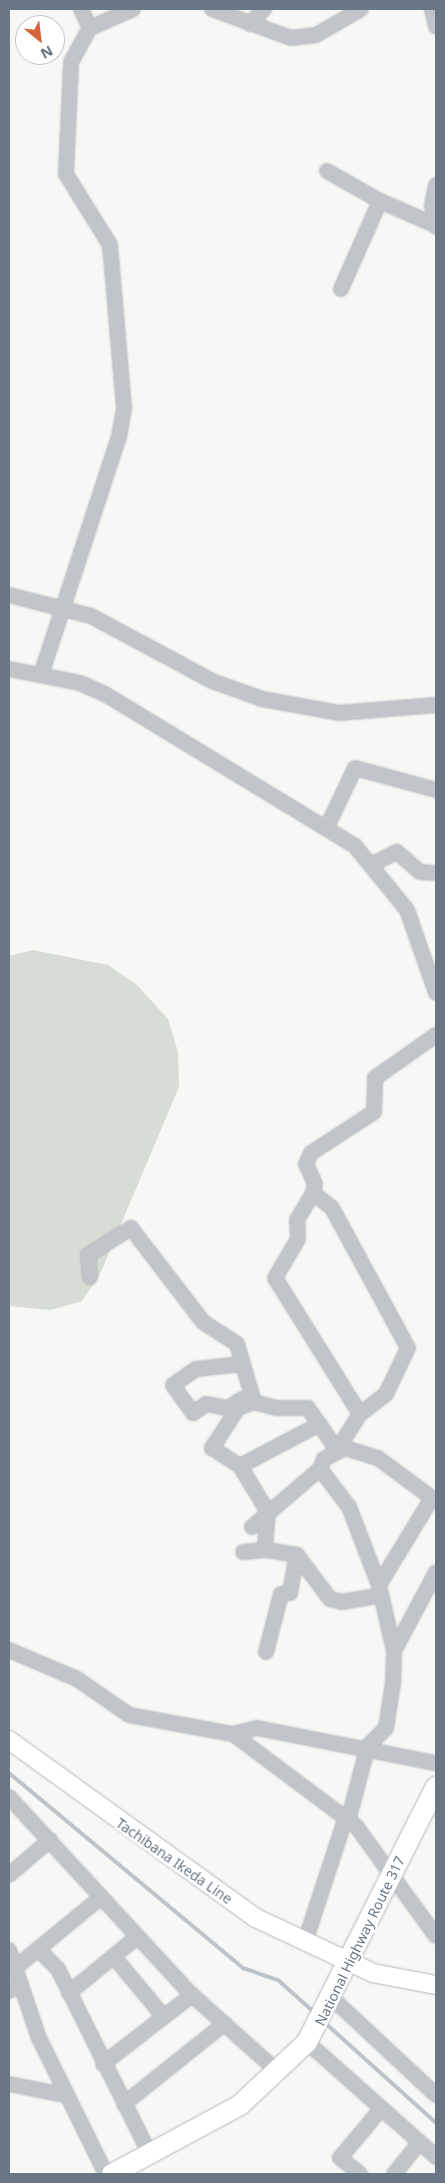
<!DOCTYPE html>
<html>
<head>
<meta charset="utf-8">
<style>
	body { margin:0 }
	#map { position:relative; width:445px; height:2183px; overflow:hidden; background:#f7f7f5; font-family:"Noto Sans",sans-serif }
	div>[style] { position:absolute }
	.green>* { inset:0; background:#d7dcd4 }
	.stream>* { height:4px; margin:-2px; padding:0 2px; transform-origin:2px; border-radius:2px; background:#bcc4ca }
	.roads { filter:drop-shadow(0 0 1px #b5b8bc) drop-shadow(0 0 1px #b5b8bc) }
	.minor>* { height:14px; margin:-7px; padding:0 7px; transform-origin:7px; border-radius:7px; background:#c1c4c8 }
	.major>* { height:18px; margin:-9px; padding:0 9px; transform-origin:9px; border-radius:9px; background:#fff }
	.highway>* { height:20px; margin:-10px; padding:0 10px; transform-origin:10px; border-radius:10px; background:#fff }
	span { translate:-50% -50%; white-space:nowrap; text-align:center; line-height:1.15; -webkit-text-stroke:5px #fff; paint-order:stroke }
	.street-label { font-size:14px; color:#697683 }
	.frame { position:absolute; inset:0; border:10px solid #697683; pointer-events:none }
	.north { position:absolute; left:15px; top:15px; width:50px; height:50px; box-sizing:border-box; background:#fff; border:1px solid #c3c8cd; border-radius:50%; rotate:151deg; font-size:14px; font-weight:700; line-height:20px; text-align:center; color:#697683 }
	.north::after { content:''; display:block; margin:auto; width:18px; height:22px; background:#d46538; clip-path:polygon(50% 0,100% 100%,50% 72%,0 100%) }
</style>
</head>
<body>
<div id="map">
	<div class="green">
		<i style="clip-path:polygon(33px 950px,108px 965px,137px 985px,168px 1019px,178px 1052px,179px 1087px,99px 1276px,82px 1301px,51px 1310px,9px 1306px,9px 956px)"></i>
	</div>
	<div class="stream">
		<i style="left:9px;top:1773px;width:305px;rotate:39.8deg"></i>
		<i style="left:243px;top:1968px;width:37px;rotate:19deg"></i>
		<i style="left:278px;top:1980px;width:51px;rotate:41.8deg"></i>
		<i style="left:324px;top:2022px;width:151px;rotate:42deg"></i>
	</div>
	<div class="roads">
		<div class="minor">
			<i style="left:81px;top:9px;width:21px;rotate:65deg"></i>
			<i style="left:212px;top:9px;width:84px;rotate:20.2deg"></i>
			<i style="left:291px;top:38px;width:25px;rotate:-7deg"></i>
			<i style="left:316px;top:35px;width:52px;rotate:-30deg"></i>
			<i style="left:432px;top:9px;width:18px;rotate:77deg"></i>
			<i style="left:250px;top:24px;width:21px;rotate:-47deg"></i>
			<i style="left:327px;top:171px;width:61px;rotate:29.5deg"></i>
			<i style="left:436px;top:185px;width:21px;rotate:101deg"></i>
			<i style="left:432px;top:206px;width:21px;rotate:79deg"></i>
			<i style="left:341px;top:289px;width:96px;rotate:-66.1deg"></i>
			<i style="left:380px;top:201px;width:60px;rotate:23.6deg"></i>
			<i style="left:9px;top:595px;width:85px;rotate:14.4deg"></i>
			<i style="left:91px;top:616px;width:137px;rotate:28.2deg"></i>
			<i style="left:212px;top:681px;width:53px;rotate:19.8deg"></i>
			<i style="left:262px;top:699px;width:78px;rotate:10.3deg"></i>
			<i style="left:339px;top:713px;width:97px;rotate:-4.7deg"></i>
			<i style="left:9px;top:669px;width:72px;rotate:11.2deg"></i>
			<i style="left:80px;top:683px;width:27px;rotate:24deg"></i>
			<i style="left:105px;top:694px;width:293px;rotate:31.3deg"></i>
			<i style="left:355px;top:846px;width:82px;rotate:50.9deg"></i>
			<i style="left:407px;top:910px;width:88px;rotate:70.7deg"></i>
			<i style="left:41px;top:675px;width:250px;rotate:-71.9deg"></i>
			<i style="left:119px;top:437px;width:29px;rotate:-80deg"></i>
			<i style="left:124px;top:408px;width:164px;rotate:-94.9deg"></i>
			<i style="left:110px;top:245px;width:84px;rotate:-121.8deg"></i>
			<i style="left:66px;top:174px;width:112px;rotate:-87.4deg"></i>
			<i style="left:71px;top:62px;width:39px;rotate:-61deg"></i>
			<i style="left:90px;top:28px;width:47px;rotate:-23.8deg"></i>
			<i style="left:327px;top:827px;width:65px;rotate:-64.6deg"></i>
			<i style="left:355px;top:768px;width:84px;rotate:15.2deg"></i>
			<i style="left:371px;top:865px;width:29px;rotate:-27deg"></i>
			<i style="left:397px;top:852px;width:30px;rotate:41deg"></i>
			<i style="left:420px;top:872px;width:16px;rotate:4deg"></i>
			<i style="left:313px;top:1193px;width:24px;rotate:38deg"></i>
			<i style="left:332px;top:1208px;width:159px;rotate:61.5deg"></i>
			<i style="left:408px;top:1348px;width:51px;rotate:115.6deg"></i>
			<i style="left:386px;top:1394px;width:33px;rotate:142deg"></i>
			<i style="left:90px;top:1277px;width:22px;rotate:-95deg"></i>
			<i style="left:88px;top:1255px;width:51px;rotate:-32.1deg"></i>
			<i style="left:131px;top:1228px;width:118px;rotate:52.5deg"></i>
			<i style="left:203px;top:1322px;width:40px;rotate:32.9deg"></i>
			<i style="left:237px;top:1344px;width:60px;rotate:73.7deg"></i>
			<i style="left:254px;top:1402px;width:24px;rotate:15deg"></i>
			<i style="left:277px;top:1408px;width:31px"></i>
			<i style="left:308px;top:1408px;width:51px;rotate:55.4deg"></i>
			<i style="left:337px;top:1450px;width:43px;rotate:-57.4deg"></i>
			<i style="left:360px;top:1414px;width:160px;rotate:-122deg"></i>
			<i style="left:275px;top:1278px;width:45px;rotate:-59.5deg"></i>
			<i style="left:298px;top:1239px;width:19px;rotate:-93deg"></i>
			<i style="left:297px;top:1220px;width:31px;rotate:-59deg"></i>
			<i style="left:313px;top:1193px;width:9px;rotate:-77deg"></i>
			<i style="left:315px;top:1184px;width:22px;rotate:-114deg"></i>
			<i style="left:306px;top:1164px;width:12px;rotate:-66deg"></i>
			<i style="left:311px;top:1153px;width:75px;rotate:-33.1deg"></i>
			<i style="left:374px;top:1112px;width:34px;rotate:-88deg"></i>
			<i style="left:375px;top:1078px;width:75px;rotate:-35.2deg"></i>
			<i style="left:242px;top:1399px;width:17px;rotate:147deg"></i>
			<i style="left:228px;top:1408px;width:22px;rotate:-170deg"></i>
			<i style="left:206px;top:1404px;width:16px;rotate:145deg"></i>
			<i style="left:193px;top:1413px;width:34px;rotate:-126deg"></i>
			<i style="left:173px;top:1385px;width:28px;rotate:-35deg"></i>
			<i style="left:196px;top:1369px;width:47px;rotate:-6.1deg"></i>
			<i style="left:254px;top:1402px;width:17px;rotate:159deg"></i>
			<i style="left:238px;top:1408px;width:48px;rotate:123deg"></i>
			<i style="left:212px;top:1448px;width:33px;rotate:33deg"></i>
			<i style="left:240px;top:1466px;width:90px;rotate:-27.7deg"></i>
			<i style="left:240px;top:1466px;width:54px;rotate:58.7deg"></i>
			<i style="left:268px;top:1512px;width:38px;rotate:95deg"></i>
			<i style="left:252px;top:1527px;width:89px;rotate:-40.5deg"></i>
			<i style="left:243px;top:1552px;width:25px;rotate:-5deg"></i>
			<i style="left:268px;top:1550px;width:29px;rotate:10deg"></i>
			<i style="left:297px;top:1555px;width:55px;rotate:53.1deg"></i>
			<i style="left:330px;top:1599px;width:12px;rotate:14deg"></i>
			<i style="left:342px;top:1602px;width:40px;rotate:-10deg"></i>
			<i style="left:379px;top:1585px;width:102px;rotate:-58.7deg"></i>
			<i style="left:9px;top:1650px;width:74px;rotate:23.1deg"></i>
			<i style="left:77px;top:1679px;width:63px;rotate:34.7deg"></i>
			<i style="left:129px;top:1715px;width:106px;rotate:10.4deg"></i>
			<i style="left:233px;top:1734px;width:25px;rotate:-14deg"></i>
			<i style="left:257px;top:1728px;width:182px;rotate:11.1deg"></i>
			<i style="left:394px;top:1651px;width:89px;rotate:-62deg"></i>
			<i style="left:266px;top:1652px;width:60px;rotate:-75.5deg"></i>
			<i style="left:281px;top:1594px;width:9px;rotate:-6deg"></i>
			<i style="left:290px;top:1593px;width:39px;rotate:-80deg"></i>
			<i style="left:233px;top:1734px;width:154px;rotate:36.8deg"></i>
			<i style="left:356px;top:1826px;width:136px;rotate:54deg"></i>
			<i style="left:9px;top:1797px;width:270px;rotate:47.3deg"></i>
			<i style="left:192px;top:1995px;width:115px;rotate:41.8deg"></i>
			<i style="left:9px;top:1875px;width:54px;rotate:-40.5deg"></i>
			<i style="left:306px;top:1939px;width:119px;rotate:-71.9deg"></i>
			<i style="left:343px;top:1826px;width:7px;rotate:-45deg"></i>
			<i style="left:348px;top:1821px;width:78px;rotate:-75.1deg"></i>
			<i style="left:368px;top:1746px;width:25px;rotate:-45deg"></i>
			<i style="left:386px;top:1728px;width:46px;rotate:-81.2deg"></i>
			<i style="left:393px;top:1683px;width:32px;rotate:-88deg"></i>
			<i style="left:394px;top:1651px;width:68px;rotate:-102.8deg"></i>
			<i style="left:379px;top:1585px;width:84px;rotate:-111deg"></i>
			<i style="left:349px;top:1507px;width:48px;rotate:-127.3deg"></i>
			<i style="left:320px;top:1469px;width:11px;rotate:-68deg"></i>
			<i style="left:324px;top:1459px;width:24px;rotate:-28deg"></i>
			<i style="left:345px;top:1448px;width:34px;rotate:17deg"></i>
			<i style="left:378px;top:1458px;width:72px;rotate:36.6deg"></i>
			<i style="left:9px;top:1950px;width:93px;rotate:71.2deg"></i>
			<i style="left:39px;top:2038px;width:152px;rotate:63.8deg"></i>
			<i style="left:39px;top:1950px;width:27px;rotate:45deg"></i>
			<i style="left:58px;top:1969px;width:207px;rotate:63.6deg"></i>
			<i style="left:114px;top:1957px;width:78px;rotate:50.2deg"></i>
			<i style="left:15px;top:1968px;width:110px;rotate:-39.5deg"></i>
			<i style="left:9px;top:1991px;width:14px;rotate:-36deg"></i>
			<i style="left:69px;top:1993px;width:88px;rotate:-39.5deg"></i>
			<i style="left:332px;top:1998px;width:142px;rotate:43deg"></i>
			<i style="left:307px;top:2042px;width:173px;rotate:41.7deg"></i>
			<i style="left:103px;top:2064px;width:113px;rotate:-37.8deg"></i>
			<i style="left:9px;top:2084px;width:56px;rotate:11.3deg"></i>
			<i style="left:124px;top:2104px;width:129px;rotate:-38.7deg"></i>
			<i style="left:360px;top:2174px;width:26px;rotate:-141deg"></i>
			<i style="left:340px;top:2158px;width:64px;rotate:-50.1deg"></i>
			<i style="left:394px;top:2174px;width:41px;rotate:-50.9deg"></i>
		</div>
		<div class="major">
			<i style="left:9px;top:1740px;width:304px;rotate:35.8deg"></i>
			<i style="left:256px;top:1918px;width:129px;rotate:25.2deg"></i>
			<i style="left:373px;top:1973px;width:64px;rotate:10.8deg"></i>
		</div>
		<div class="highway">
			<i style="left:112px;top:2174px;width:145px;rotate:-28.3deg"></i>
			<i style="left:240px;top:2105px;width:92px;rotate:-43.2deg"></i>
			<i style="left:307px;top:2042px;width:286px;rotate:-63.2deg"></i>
		</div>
	</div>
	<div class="street-label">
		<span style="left:174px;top:1861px;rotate:35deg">Tachibana Ikeda Line</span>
		<span style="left:360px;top:1941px;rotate:-64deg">National Highway Route 317</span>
	</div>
	<div class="frame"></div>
	<div class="north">N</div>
</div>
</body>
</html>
